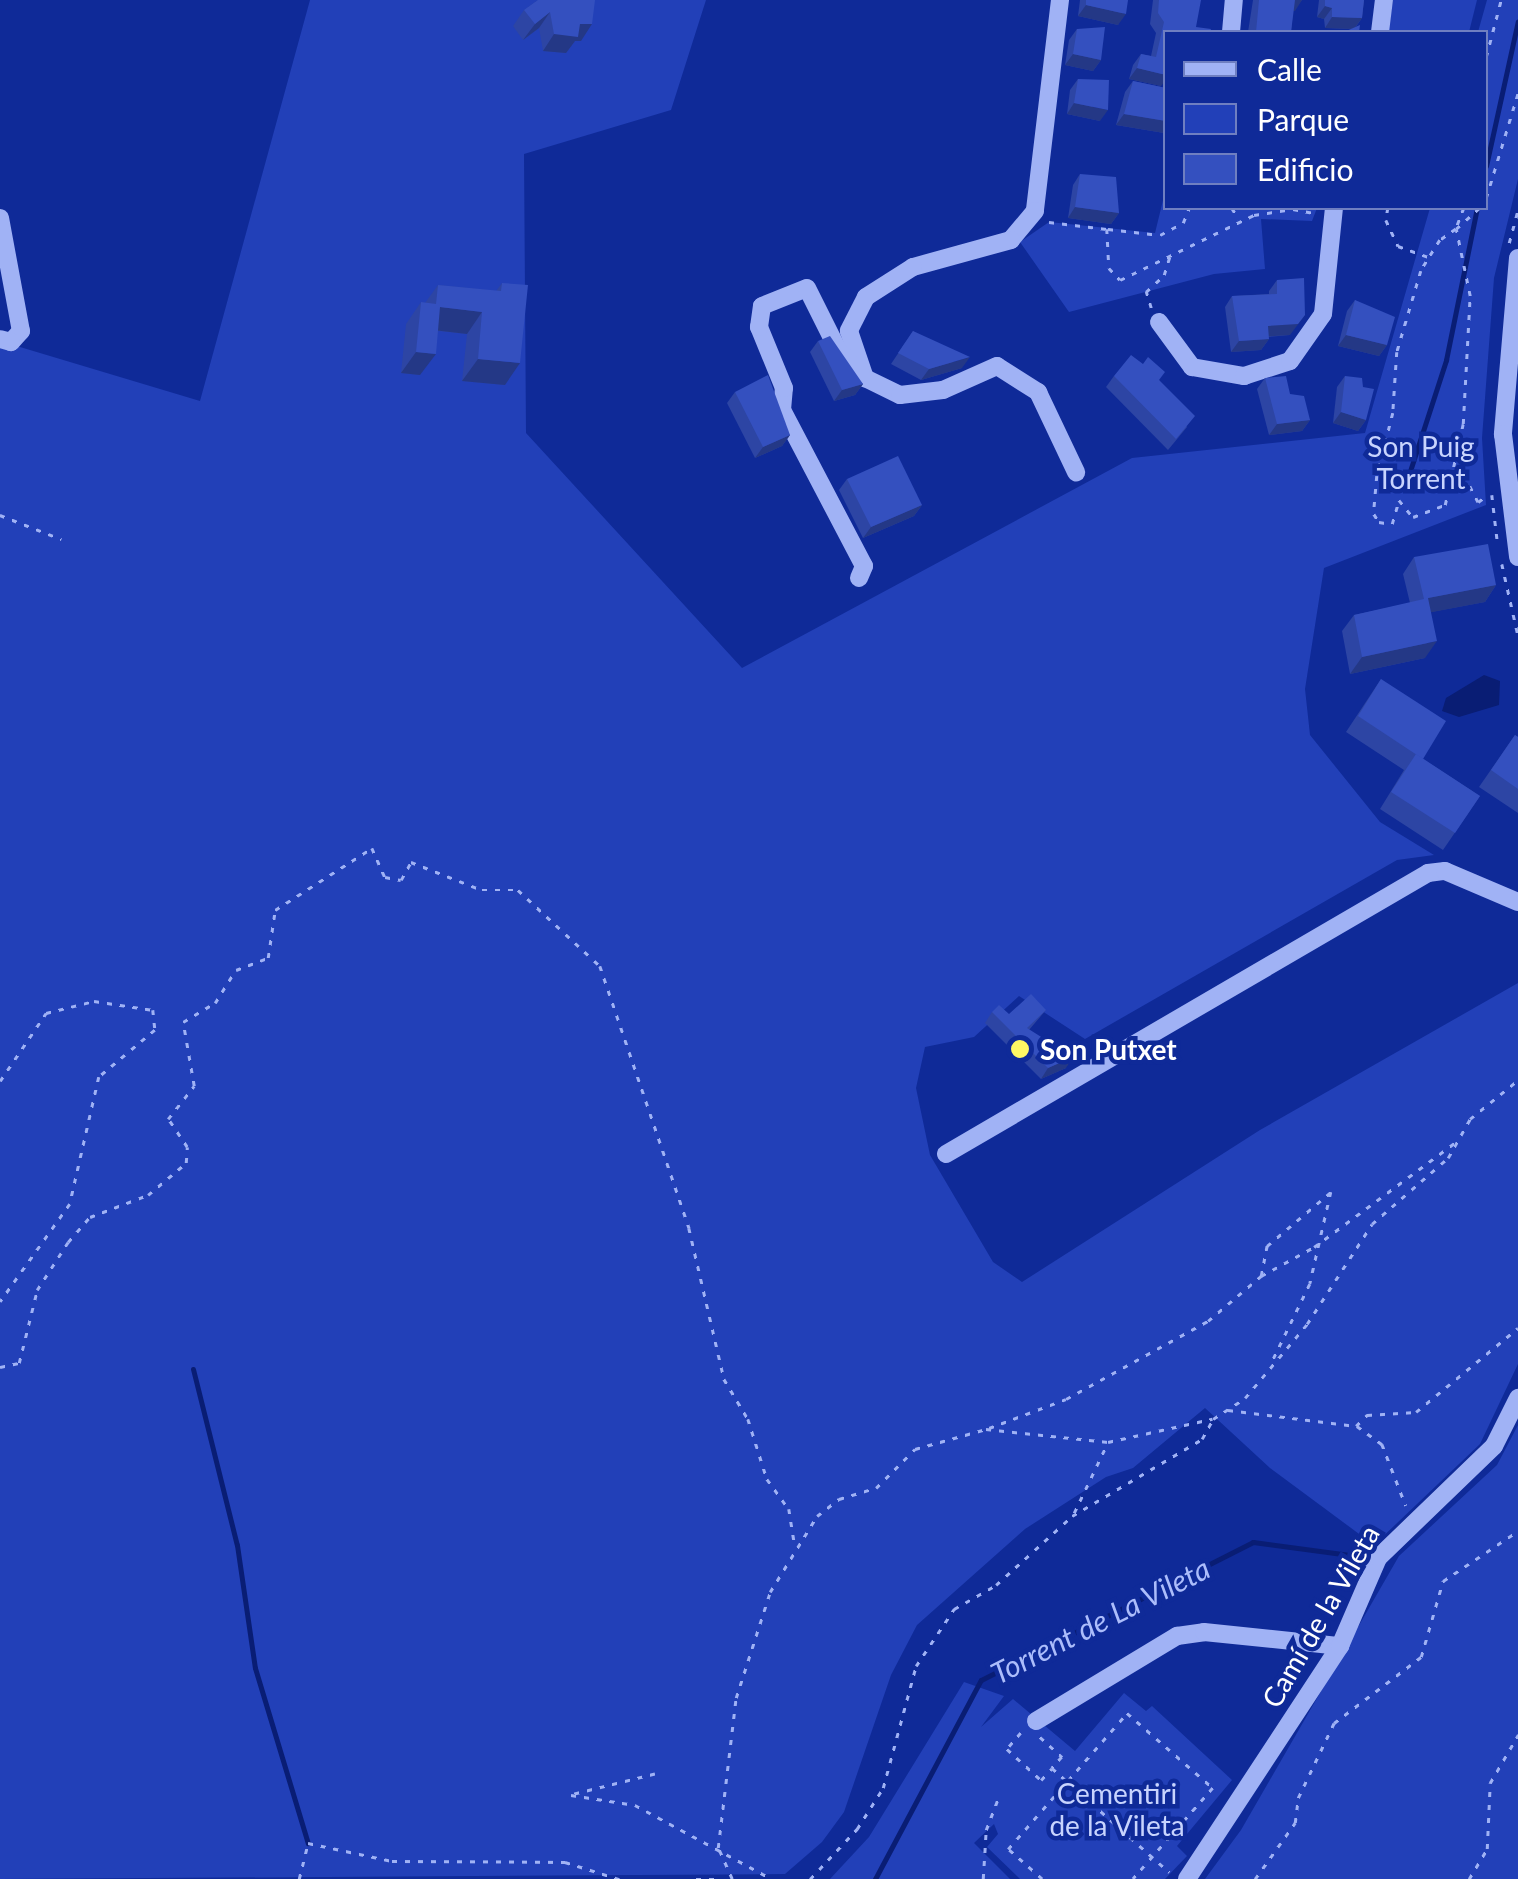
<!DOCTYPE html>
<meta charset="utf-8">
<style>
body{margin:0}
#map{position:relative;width:1518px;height:1879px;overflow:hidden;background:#0f2a98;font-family:Lato,sans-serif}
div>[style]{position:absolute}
.green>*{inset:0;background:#2240b8}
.water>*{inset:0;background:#091d74}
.stream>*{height:5px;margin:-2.5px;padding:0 2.5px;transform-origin:2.5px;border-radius:2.5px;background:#091d74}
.path>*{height:2.5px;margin-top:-1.25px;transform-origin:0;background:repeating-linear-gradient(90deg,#a0b2f5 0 5px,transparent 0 13px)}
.minor>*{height:18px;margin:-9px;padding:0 9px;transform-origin:9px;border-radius:9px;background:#a0b2f5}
.wall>*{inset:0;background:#2d45a4}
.shaded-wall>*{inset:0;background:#243886}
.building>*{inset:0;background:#3450bf}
.dots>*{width:28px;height:28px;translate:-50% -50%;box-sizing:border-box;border:5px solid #0f2a98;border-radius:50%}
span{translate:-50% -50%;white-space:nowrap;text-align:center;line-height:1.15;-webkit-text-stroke:9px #0f2a98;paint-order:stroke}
.park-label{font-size:28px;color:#c8d4fe}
.poi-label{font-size:28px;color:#fff;font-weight:700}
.left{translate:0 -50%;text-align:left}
.street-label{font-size:28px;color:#fff}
.water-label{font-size:30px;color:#acbdfb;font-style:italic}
.legend{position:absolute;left:1163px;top:30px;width:325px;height:180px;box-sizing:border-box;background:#0f2a98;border:2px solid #6f7fc1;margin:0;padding:12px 18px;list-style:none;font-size:30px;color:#fff}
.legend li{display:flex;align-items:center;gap:20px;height:50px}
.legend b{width:50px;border:2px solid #6f7fc1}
</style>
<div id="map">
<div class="green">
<i style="clip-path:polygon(310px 0,706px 0,671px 110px,524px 154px,526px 433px,742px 668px,1132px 458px,1365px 433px,1430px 208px,1486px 208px,1486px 32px,1478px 32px,1487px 0,1518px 0,1518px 179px,1494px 278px,1482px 438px,1486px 505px,1324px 568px,1305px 689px,1310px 735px,1380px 822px,1434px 855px,1397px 860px,1085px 1039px,1019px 996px,974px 1037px,925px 1047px,916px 1088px,930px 1155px,993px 1262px,1022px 1282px,1260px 1130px,1518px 983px,1518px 1364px,1480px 1444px,1374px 1545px,1270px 1468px,1205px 1408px,1133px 1468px,1106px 1477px,1025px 1529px,917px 1625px,891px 1675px,844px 1812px,822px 1842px,785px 1874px,0 1879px,0 341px,200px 401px)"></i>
<i style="clip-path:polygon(1393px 0,1477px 0,1469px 32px,1388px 32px)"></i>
<i style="clip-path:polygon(1165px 192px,1166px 208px,1317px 208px,1312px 221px,1261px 219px,1265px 269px,1214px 274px,1069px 312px,1020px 242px,1049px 222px,1155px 233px)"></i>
<i style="clip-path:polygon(1518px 1425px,1518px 1879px,1205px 1879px,1241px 1830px,1399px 1556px,1497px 1465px)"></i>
<i style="clip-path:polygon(964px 1682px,1004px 1696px,981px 1727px,1013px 1699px,1075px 1751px,1124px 1693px,1146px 1711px,1152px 1706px,1232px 1780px,1177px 1846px,1187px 1856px,1165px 1879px,1020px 1879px,987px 1847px,998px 1834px,994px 1824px,974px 1843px,1010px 1879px,830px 1879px,869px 1837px)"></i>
</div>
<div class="water">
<i style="clip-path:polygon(1484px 675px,1500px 681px,1499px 705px,1459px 717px,1442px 711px,1446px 698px)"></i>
</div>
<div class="stream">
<i style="left:1486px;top:166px;width:148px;rotate:-77.6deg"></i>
<i style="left:1391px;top:489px;width:26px;rotate:-43deg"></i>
<i style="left:1410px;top:471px;width:117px;rotate:-72deg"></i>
<i style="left:1446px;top:360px;width:155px;rotate:-78.5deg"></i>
<i style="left:193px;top:1369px;width:181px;rotate:76deg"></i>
<i style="left:237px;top:1545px;width:124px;rotate:81.7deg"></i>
<i style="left:255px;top:1668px;width:183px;rotate:73.2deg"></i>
<i style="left:875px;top:1879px;width:225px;rotate:-62deg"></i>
<i style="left:981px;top:1680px;width:305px;rotate:-26.9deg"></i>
<i style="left:1253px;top:1542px;width:120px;rotate:7.7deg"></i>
</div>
<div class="path">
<i style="left:1486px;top:57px;width:59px;rotate:-75.3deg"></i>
<i style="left:1486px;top:198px;width:110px;rotate:-73.1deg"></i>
<i style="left:1232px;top:208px;width:13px;rotate:58deg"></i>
<i style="left:1388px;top:208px;width:12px;rotate:99deg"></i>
<i style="left:1386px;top:220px;width:29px;rotate:65deg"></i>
<i style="left:1398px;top:246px;width:32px;rotate:20deg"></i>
<i style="left:1464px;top:208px;width:22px;rotate:111deg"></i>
<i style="left:1456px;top:229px;width:19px;rotate:145deg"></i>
<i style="left:1440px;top:240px;width:36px;rotate:122deg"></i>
<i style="left:1421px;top:271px;width:84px;rotate:106.5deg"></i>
<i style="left:1397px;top:352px;width:61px;rotate:93.8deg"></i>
<i style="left:1393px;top:413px;width:65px;rotate:104.3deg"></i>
<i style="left:1377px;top:476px;width:38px;rotate:95deg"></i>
<i style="left:1374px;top:514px;width:9px;rotate:58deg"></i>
<i style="left:1379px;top:522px;width:13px;rotate:9deg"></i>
<i style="left:1392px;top:524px;width:25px;rotate:-74deg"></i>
<i style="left:1399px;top:500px;width:22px;rotate:51deg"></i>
<i style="left:1413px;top:517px;width:34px;rotate:-21deg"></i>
<i style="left:1445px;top:505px;width:83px;rotate:-77.5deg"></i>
<i style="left:1463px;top:424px;width:128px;rotate:-86.9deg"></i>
<i style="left:1470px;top:296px;width:68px;rotate:-101.8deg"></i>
<i style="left:1456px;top:229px;width:31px;rotate:-42deg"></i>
<i style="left:1049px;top:222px;width:58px;rotate:6.9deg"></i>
<i style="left:1107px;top:229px;width:39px;rotate:87deg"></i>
<i style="left:1109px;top:268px;width:16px;rotate:47deg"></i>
<i style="left:1120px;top:280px;width:149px;rotate:-25.9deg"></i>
<i style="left:1254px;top:215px;width:39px;rotate:-9deg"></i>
<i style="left:1293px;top:209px;width:25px;rotate:11deg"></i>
<i style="left:1108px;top:229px;width:52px;rotate:6.6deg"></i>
<i style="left:1160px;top:235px;width:26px;rotate:-28deg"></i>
<i style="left:1183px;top:223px;width:16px;rotate:-68deg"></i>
<i style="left:1509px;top:243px;width:34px;rotate:-75deg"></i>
<i style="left:1151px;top:308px;width:17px;rotate:-107deg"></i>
<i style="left:1146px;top:292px;width:25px;rotate:-43deg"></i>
<i style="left:1164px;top:275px;width:24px;rotate:-73deg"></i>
<i style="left:1451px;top:480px;width:20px;rotate:18deg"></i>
<i style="left:1470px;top:486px;width:18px;rotate:63deg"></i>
<i style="left:1478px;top:502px;width:10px;rotate:-37deg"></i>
<i style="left:1492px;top:495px;width:51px;rotate:83.3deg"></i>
<i style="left:0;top:515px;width:66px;rotate:21.5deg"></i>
<i style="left:1502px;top:564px;width:73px;rotate:77.3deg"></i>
<i style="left:0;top:1081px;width:82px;rotate:-55.9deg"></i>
<i style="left:46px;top:1013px;width:49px;rotate:-14deg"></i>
<i style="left:94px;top:1001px;width:60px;rotate:8.7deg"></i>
<i style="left:153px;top:1010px;width:20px;rotate:84deg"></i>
<i style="left:155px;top:1030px;width:73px;rotate:140deg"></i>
<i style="left:99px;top:1077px;width:130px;rotate:102.9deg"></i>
<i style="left:70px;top:1204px;width:120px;rotate:125.5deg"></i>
<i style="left:1261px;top:1276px;width:31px;rotate:-79deg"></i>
<i style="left:1267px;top:1246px;width:84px;rotate:-40.2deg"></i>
<i style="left:1331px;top:1192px;width:94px;rotate:102.9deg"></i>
<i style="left:1310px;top:1284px;width:87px;rotate:116deg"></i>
<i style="left:0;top:1367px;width:19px;rotate:-12deg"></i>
<i style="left:19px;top:1363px;width:75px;rotate:-76.1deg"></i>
<i style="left:37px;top:1290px;width:57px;rotate:-57.1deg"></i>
<i style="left:68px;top:1242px;width:33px;rotate:-49deg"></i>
<i style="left:90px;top:1217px;width:62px;rotate:-20.8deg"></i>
<i style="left:148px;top:1195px;width:50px;rotate:-40.1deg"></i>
<i style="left:186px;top:1163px;width:16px;rotate:-86deg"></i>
<i style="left:187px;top:1147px;width:34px;rotate:-124deg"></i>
<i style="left:168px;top:1119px;width:42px;rotate:-51.8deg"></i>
<i style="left:194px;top:1086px;width:65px;rotate:-99.8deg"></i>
<i style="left:183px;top:1022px;width:37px;rotate:-31deg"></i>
<i style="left:215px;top:1003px;width:39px;rotate:-58deg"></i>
<i style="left:236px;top:970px;width:34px;rotate:-21deg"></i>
<i style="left:268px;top:958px;width:49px;rotate:-81.7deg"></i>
<i style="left:275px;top:910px;width:115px;rotate:-32.6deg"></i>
<i style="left:372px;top:848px;width:32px;rotate:66deg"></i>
<i style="left:385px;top:877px;width:16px;rotate:11deg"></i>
<i style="left:401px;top:880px;width:21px;rotate:-61deg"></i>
<i style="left:411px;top:862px;width:76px;rotate:21.5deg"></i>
<i style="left:482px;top:890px;width:36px"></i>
<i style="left:518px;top:890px;width:112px;rotate:42.8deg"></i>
<i style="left:600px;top:966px;width:277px;rotate:71.2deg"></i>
<i style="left:689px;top:1228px;width:155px;rotate:76.9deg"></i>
<i style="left:724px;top:1379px;width:47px;rotate:59deg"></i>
<i style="left:748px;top:1419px;width:63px;rotate:72.4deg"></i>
<i style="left:767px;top:1479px;width:37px;rotate:54deg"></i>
<i style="left:789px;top:1509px;width:37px;rotate:81deg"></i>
<i style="left:1228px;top:1410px;width:129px;rotate:7.1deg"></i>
<i style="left:1356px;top:1426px;width:16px;rotate:-45deg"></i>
<i style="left:1367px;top:1415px;width:49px;rotate:-3.5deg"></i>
<i style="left:1416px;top:1412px;width:132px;rotate:-39.5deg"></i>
<i style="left:1357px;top:1426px;width:31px;rotate:36deg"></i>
<i style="left:1382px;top:1444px;width:66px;rotate:68.8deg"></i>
<i style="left:989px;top:1428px;width:82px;rotate:-20.6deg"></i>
<i style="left:1066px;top:1399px;width:162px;rotate:-28.8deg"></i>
<i style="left:1208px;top:1321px;width:70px;rotate:-40.3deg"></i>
<i style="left:1261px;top:1276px;width:60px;rotate:-28.7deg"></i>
<i style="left:1314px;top:1247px;width:178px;rotate:-36.5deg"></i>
<i style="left:1074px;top:1513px;width:76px;rotate:-64.4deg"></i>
<i style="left:1021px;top:1733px;width:21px;rotate:131deg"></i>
<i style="left:1007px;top:1749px;width:46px;rotate:42.4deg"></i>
<i style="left:1041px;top:1780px;width:16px;rotate:-47deg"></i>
<i style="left:1040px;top:1737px;width:30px;rotate:42deg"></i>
<i style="left:1062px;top:1757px;width:15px;rotate:132deg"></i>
<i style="left:1052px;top:1768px;width:157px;rotate:41.6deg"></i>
<i style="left:655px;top:1774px;width:87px;rotate:166deg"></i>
<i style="left:571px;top:1795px;width:65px;rotate:8.9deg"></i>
<i style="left:635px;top:1805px;width:156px;rotate:28.4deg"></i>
<i style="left:299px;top:1879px;width:37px;rotate:-76deg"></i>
<i style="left:308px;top:1843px;width:86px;rotate:12.1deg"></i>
<i style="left:392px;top:1861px;width:173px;rotate:0.3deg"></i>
<i style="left:565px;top:1862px;width:57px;rotate:17.5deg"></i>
<i style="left:696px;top:1879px;width:19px"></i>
<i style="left:732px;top:1879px;width:34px;rotate:-114deg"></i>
<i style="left:718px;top:1848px;width:151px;rotate:-83.2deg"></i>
<i style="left:736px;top:1698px;width:111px;rotate:-72.2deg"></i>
<i style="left:770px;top:1592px;width:89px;rotate:-58.3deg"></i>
<i style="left:817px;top:1516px;width:28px;rotate:-38deg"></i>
<i style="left:839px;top:1499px;width:39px;rotate:-17deg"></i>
<i style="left:876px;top:1488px;width:55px;rotate:-45deg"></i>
<i style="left:915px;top:1449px;width:74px;rotate:-15.7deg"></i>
<i style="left:986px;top:1429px;width:123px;rotate:6.1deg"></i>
<i style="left:1108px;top:1442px;width:107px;rotate:-12.5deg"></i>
<i style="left:810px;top:1879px;width:69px;rotate:-46.8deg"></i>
<i style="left:857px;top:1829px;width:49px;rotate:-57.6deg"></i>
<i style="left:883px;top:1788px;width:126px;rotate:-74.9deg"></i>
<i style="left:916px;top:1666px;width:69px;rotate:-56.3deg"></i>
<i style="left:954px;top:1609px;width:48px;rotate:-29.7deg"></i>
<i style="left:996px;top:1585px;width:103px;rotate:-42.2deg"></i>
<i style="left:1072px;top:1516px;width:151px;rotate:-30.6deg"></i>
<i style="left:1202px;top:1439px;width:23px;rotate:-61deg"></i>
<i style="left:1213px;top:1419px;width:38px;rotate:-33deg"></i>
<i style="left:1245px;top:1398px;width:97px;rotate:-50deg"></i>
<i style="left:1307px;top:1324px;width:119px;rotate:-57deg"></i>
<i style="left:1372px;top:1224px;width:101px;rotate:-41deg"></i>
<i style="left:1448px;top:1158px;width:45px;rotate:-60.6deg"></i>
<i style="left:1470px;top:1119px;width:62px;rotate:-39.1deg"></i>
<i style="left:983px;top:1879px;width:49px;rotate:-86.5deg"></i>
<i style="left:986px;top:1830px;width:33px;rotate:-69deg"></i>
<i style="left:1042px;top:1879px;width:45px;rotate:-138.6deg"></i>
<i style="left:1008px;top:1849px;width:181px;rotate:-48.8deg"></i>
<i style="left:1127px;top:1713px;width:114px;rotate:41.1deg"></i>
<i style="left:1213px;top:1788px;width:121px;rotate:131.3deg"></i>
<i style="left:1255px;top:1879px;width:69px;rotate:-54.5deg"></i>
<i style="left:1295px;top:1823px;width:25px;rotate:-83deg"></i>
<i style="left:1298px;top:1798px;width:83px;rotate:-64.4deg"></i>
<i style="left:1334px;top:1723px;width:109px;rotate:-37.2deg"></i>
<i style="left:1421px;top:1657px;width:79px;rotate:-73.9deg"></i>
<i style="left:1443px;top:1581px;width:90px;rotate:-33.7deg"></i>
<i style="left:1469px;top:1879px;width:35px;rotate:-59deg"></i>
<i style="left:1487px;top:1849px;width:66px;rotate:-87.4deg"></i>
<i style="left:1490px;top:1783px;width:56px;rotate:-59.7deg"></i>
</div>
<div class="minor">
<i style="left:1060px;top:0;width:212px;rotate:96.8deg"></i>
<i style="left:1035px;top:211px;width:38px;rotate:130deg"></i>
<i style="left:1011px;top:240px;width:102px;rotate:164.6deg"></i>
<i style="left:913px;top:267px;width:56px;rotate:147.4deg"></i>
<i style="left:866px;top:297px;width:38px;rotate:117deg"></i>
<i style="left:849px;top:331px;width:50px;rotate:71.2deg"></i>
<i style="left:865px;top:378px;width:39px;rotate:26deg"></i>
<i style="left:900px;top:395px;width:43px;rotate:-6.6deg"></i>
<i style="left:943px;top:390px;width:59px;rotate:-24deg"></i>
<i style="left:997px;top:366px;width:49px;rotate:32.4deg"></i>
<i style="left:1038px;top:392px;width:89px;rotate:64.6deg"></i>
<i style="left:1231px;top:32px;width:32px;rotate:-85deg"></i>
<i style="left:1380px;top:32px;width:32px;rotate:-83deg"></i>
<i style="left:0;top:218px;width:115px;rotate:79.5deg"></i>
<i style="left:21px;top:331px;width:15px;rotate:132deg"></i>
<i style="left:11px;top:342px;width:11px;rotate:-165deg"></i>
<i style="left:1518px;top:258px;width:177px;rotate:94.9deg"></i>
<i style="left:1503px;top:434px;width:124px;rotate:83deg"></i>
<i style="left:1159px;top:322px;width:56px;rotate:53.7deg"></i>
<i style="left:1192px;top:367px;width:53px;rotate:9.8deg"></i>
<i style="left:1244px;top:376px;width:48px;rotate:-18.1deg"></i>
<i style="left:1290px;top:361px;width:57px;rotate:-54.9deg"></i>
<i style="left:1323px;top:314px;width:107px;rotate:-84.1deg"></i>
<i style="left:859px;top:578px;width:13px;rotate:-67deg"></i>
<i style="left:864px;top:566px;width:176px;rotate:-117.7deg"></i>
<i style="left:782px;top:410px;width:22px;rotate:-85deg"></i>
<i style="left:784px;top:388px;width:66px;rotate:-112.3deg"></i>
<i style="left:759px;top:327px;width:21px;rotate:-82deg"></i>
<i style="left:762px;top:306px;width:48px;rotate:-21.8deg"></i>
<i style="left:807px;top:288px;width:69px;rotate:63.4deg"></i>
<i style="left:838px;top:350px;width:33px;rotate:46deg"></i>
<i style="left:946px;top:1154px;width:558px;rotate:-30.24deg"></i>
<i style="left:1428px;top:873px;width:17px;rotate:-7deg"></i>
<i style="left:1445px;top:871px;width:79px;rotate:23deg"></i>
<i style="left:1036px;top:1721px;width:165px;rotate:-31.1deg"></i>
<i style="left:1177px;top:1636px;width:27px;rotate:-8deg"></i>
<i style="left:1204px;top:1632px;width:137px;rotate:5.9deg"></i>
<i style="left:1187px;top:1879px;width:279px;rotate:-56.7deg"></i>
<i style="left:1340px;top:1646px;width:96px;rotate:-66.6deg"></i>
<i style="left:1378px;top:1558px;width:161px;rotate:-44deg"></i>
<i style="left:1494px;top:1446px;width:54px;rotate:-63.4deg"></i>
</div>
<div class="wall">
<i style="clip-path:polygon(538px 0,581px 41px,575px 41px,566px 53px,543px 51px,539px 28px,523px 40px,513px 26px,524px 10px)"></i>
<i style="clip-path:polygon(1080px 0,1128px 0,1118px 25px,1078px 16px)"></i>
<i style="clip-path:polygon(1153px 0,1201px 0,1166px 32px,1161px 86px,1129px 79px,1133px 65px,1141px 54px,1151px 56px,1156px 33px,1150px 24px)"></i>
<i style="clip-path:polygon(1253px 0,1302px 0,1293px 11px,1291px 32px,1248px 32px)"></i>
<i style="clip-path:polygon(1319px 0,1364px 0,1362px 18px,1355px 28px,1352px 29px,1325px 28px,1324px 19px,1317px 17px)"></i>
<i style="clip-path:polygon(1077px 29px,1101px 60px,1093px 71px,1065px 65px,1069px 40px)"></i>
<i style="clip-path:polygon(1078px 79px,1100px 121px,1067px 114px,1070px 90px)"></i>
<i style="clip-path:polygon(1133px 81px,1166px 88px,1166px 131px,1164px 133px,1116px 125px,1125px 92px)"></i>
<i style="clip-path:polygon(1080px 174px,1119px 213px,1111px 224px,1068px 218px,1073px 185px)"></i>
<i style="clip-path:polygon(1277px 280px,1290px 335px,1268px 337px,1269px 339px,1261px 350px,1231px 352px,1225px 307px,1232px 296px,1269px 294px,1269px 291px)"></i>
<i style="clip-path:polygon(502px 283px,505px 385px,462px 381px,467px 334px,438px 331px,420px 375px,401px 373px,406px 324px,421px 302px,425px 303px,438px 285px,496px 291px)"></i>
<i style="clip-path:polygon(1355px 300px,1387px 345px,1379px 356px,1338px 346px,1347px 311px)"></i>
<i style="clip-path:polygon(913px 331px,962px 368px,921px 380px,891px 364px)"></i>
<i style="clip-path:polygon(818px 341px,863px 384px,855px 395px,834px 401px,810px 352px)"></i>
<i style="clip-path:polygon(1114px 376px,1159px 380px,1187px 427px,1168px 450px,1106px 387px)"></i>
<i style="clip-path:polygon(1345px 376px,1366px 420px,1358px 431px,1333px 423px,1337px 387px)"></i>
<i style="clip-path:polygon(1265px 378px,1290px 394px,1310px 420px,1302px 431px,1269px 435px,1257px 389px)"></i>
<i style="clip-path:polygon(735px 392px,790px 435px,782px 446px,755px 458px,727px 403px)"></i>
<i style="clip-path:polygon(847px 479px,922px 505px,914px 516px,863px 538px,839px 490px)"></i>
<i style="clip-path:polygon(1414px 557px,1496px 585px,1485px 602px,1431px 612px,1425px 658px,1350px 674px,1342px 631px,1354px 615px,1410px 603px,1403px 574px)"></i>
<i style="clip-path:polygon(1381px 679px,1423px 759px,1480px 796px,1443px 850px,1380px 809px,1404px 770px,1346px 732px)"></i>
<i style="clip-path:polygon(1515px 735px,1518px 737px,1518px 813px,1479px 787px)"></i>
<i style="clip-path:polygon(1046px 1010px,1029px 1030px,1066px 1068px,1041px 1079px,985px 1023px,992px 1012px,1009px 1014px)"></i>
</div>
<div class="shaded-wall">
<i style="clip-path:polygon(1294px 0,1302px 0,1295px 11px,1287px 10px)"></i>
<i style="clip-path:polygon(1086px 5px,1126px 14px,1118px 25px,1078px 16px)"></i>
<i style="clip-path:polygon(1325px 6px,1332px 8px,1324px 19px,1317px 17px)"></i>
<i style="clip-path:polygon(550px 12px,539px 28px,523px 40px,535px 24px)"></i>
<i style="clip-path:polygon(1332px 17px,1362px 18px,1354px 29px,1325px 28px)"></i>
<i style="clip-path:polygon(580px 24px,592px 24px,581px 41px,575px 41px,566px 53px,543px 51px,554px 34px)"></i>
<i style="clip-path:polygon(1073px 54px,1101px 60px,1093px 71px,1065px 65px)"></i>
<i style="clip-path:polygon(1137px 68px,1166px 75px,1166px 80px,1161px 86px,1129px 79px)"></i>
<i style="clip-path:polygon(1074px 103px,1108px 110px,1100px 121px,1067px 114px)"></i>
<i style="clip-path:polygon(1124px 114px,1166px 121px,1166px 131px,1164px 133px,1116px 125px)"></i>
<i style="clip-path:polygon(1075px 207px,1119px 213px,1111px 224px,1068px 218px)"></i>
<i style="clip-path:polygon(440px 307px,482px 312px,467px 334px,425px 329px)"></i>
<i style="clip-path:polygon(1305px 315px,1290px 335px,1260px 337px,1268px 326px)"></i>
<i style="clip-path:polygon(1346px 335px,1387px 345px,1379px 356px,1338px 346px)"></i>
<i style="clip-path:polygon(1269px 339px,1261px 350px,1231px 352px,1239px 341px)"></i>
<i style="clip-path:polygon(416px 352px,436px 354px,420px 375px,401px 373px)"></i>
<i style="clip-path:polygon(970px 357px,962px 368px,921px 380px,929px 369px)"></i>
<i style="clip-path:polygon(478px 359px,520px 363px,505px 385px,462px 381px)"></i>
<i style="clip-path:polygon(863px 384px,855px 395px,834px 401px,842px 390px)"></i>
<i style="clip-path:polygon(1341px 412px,1366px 420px,1358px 431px,1333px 423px)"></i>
<i style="clip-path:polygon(1310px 420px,1302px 431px,1269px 435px,1277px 424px)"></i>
<i style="clip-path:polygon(790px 435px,782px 446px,755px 458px,763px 447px)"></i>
<i style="clip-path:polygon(922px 505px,914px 516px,863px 538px,871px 527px)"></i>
<i style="clip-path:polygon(1496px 585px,1485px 602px,1417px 615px,1428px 598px)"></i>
<i style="clip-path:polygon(1437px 641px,1425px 658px,1350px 674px,1362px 657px)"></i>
<i style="clip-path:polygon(1073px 1057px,1066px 1068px,1041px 1079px,1048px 1068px)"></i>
</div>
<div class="building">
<i style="clip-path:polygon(538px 0,595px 0,592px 24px,580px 24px,578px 37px,554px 34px,550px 12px,535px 24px,524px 10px)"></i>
<i style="clip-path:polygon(1086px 0,1128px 0,1126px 14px,1086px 5px)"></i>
<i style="clip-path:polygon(1159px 0,1201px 0,1196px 27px,1211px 29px,1210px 32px,1166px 32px,1166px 75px,1137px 68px,1141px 54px,1156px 57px,1164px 22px,1158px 13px)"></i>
<i style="clip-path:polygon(1259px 0,1295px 0,1291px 32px,1256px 32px)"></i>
<i style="clip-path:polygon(1325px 0,1364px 0,1362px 18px,1332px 17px,1332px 8px,1325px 6px)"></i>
<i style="clip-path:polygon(1360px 25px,1359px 32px,1344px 32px)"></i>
<i style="clip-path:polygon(1105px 27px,1101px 60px,1073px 54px,1077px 29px)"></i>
<i style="clip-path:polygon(1078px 79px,1109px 80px,1108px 110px,1074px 103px)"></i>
<i style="clip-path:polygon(1133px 81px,1166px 88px,1166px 121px,1124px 114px)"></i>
<i style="clip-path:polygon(1080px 174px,1116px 177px,1119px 213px,1075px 207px)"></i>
<i style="clip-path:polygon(1304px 278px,1305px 315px,1298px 324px,1268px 326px,1269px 339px,1239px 341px,1232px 296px,1277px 294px,1277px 280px)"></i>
<i style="clip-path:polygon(502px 283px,528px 285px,520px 363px,478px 359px,482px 312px,440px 307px,436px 354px,416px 352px,421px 302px,436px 304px,438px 285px,501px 291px)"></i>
<i style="clip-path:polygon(1355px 300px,1395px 317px,1387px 345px,1346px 335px)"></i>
<i style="clip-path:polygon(913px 331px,970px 357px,929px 369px,898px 353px)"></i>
<i style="clip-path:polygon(830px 336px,863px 384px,842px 390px,818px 341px)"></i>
<i style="clip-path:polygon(1131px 355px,1143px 364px,1148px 357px,1165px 372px,1159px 380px,1195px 416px,1176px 439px,1114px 376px)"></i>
<i style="clip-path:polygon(768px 375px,790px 435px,763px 447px,735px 392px)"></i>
<i style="clip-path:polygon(1286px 376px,1290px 394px,1304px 396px,1310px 420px,1277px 424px,1265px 378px)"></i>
<i style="clip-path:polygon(1345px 376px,1362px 378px,1363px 387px,1374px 389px,1366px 420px,1341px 412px)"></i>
<i style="clip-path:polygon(898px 456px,922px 505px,871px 527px,847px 479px)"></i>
<i style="clip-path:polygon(1488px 544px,1496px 585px,1428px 598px,1437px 641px,1362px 657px,1354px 615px,1424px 599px,1414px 557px)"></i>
<i style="clip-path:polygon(1381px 679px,1446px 721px,1423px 759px,1358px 716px)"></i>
<i style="clip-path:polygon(1515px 735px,1518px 737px,1518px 789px,1491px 770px)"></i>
<i style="clip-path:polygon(1416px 754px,1480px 796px,1455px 833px,1391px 792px)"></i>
<i style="clip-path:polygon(1031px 994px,1046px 1010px,1027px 1028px,1073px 1057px,1048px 1068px,992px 1012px,999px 1005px,1009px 1014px)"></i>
</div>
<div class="dots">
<i style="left:1020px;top:1049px;background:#fff864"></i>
</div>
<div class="park-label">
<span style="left:1421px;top:462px">Son Puig<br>Torrent</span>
<span style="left:1117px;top:1809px">Cementiri<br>de la Vileta</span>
</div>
<div class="poi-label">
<span class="left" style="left:1040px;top:1049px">Son Putxet</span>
</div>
<div class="street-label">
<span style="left:1320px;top:1616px;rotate:-60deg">Camí de la Vileta</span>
</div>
<div class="water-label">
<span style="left:1100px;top:1620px;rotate:-27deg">Torrent de La Vileta</span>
</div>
<ul class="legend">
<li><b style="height:12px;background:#a0b2f5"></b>Calle</li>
<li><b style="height:28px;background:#2240b8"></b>Parque</li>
<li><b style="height:28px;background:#3450bf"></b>Edificio</li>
</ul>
</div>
